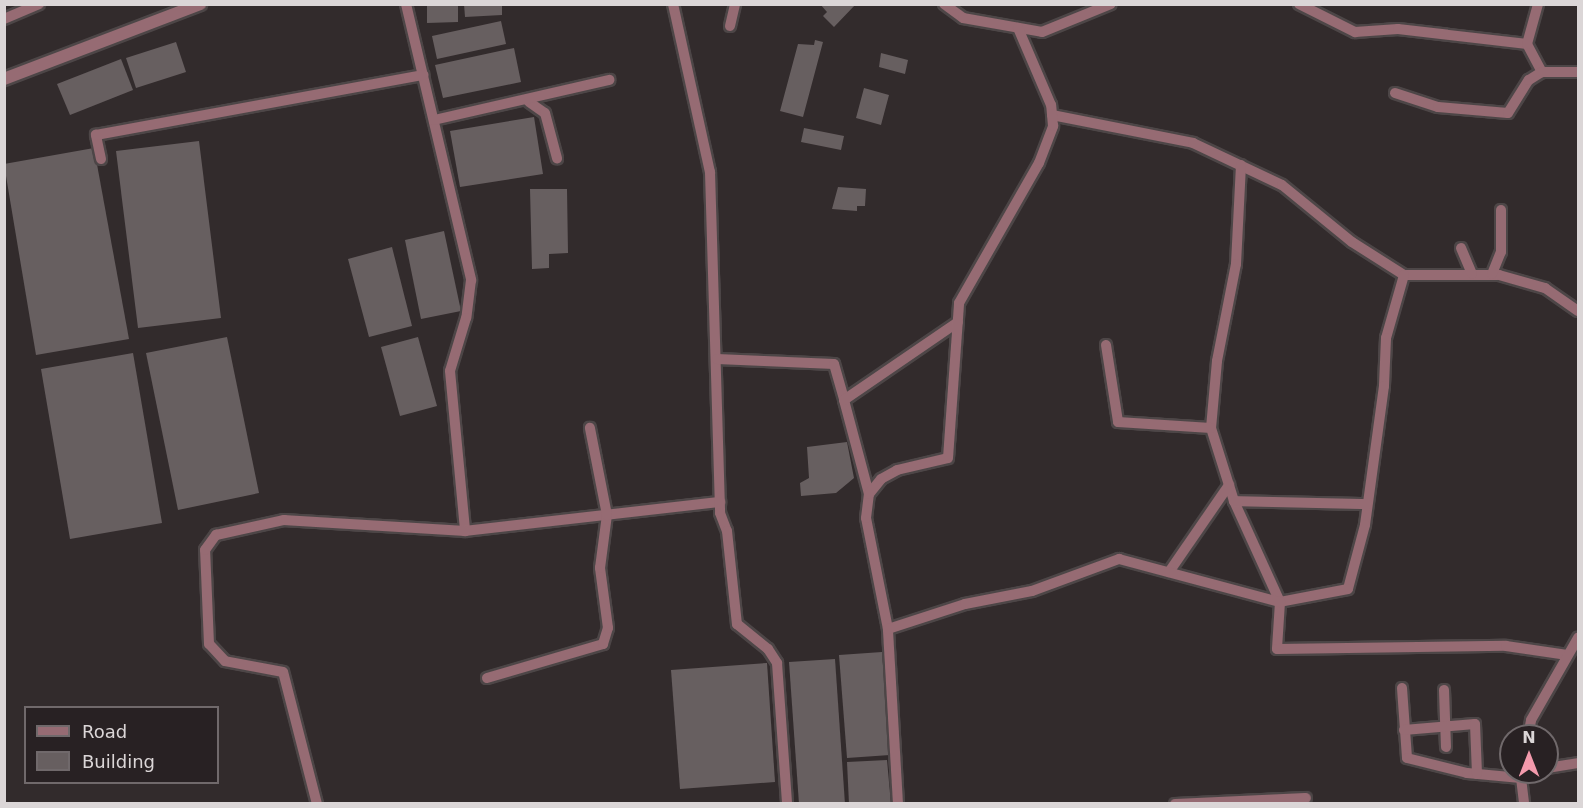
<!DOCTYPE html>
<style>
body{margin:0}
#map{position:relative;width:1583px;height:808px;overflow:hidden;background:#322b2c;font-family:"DejaVu Sans",sans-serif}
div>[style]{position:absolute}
.building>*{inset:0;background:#675f60}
.roads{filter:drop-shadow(2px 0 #4d4647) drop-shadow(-2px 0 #4d4647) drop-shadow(0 2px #4d4647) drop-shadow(0 -2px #4d4647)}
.minor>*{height:10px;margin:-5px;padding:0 5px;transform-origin:5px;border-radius:5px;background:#966b73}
.tertiary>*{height:12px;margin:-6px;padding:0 6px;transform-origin:6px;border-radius:6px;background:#966b73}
span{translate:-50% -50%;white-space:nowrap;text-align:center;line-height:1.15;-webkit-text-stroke:6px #282123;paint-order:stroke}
.frame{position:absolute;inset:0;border:6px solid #dbd6d7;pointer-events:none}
.legend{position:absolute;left:24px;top:706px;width:195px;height:78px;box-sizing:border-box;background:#282123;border:2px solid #70696b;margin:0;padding:8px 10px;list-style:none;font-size:18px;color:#dbd6d7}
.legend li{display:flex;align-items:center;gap:12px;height:30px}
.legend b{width:30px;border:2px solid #70696b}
.north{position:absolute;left:1499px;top:724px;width:60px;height:60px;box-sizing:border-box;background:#282123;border:2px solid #70696b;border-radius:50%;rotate:0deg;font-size:16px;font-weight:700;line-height:24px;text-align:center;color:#dbd6d7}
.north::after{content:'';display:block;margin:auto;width:21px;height:27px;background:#f39aac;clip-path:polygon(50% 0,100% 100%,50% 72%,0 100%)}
</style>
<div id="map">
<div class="building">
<i style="clip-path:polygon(427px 4px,458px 4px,458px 22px,427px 23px)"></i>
<i style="clip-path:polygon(464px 4px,502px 4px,502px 15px,465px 17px)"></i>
<i style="clip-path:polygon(820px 4px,856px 4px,834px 27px,823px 16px,827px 12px)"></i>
<i style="clip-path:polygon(501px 21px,506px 44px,437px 59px,432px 36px)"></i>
<i style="clip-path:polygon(815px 40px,823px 42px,803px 117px,780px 111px,798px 44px,814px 45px)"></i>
<i style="clip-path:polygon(176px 42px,186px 72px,136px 88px,126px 58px)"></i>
<i style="clip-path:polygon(514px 48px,521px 82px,443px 98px,435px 65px)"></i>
<i style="clip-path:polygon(881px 53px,908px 60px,905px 74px,879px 67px)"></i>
<i style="clip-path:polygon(121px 59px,133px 90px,70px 115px,57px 84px)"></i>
<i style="clip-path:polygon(864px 88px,889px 95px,881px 125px,856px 118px)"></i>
<i style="clip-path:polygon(534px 117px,543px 174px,460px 187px,450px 131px)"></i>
<i style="clip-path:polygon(804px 128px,844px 136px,841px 150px,801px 142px)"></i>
<i style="clip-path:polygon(199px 141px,221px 318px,138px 328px,116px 151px)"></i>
<i style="clip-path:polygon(94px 148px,129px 339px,36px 355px,4px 164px)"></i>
<i style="clip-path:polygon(838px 187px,866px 189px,865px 206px,857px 206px,857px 211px,832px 209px)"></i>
<i style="clip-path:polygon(530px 189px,567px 189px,568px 253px,549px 254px,549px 268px,532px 269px)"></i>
<i style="clip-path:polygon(444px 231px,461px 311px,421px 319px,405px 240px)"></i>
<i style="clip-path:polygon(392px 247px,412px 326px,369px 337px,348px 259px)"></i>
<i style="clip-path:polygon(227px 337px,259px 493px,178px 510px,146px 353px)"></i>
<i style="clip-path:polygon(418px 337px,437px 406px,400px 416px,381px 347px)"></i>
<i style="clip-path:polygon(133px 353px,162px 523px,70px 539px,41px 369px)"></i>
<i style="clip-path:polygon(847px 442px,854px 478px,836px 493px,801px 496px,800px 483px,809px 478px,807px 447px)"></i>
<i style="clip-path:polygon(882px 652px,890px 755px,847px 758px,839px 655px)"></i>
<i style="clip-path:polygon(835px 659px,845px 804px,799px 804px,789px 662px)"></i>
<i style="clip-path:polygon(767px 663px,775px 782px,680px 789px,671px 670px)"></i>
<i style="clip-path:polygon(887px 760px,891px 804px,849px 804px,847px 762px)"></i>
</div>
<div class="roads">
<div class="minor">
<i style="left:406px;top:4px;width:284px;rotate:76.7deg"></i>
<i style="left:471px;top:280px;width:38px;rotate:97deg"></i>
<i style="left:466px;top:318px;width:55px;rotate:106.8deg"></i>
<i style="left:450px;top:371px;width:161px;rotate:84.6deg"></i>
<i style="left:465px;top:531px;width:257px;rotate:-6.5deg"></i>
<i style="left:673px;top:4px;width:172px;rotate:77.6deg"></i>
<i style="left:710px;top:172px;width:341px;rotate:88.3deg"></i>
<i style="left:720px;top:513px;width:19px;rotate:69deg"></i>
<i style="left:727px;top:531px;width:94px;rotate:83.9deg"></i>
<i style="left:737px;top:624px;width:40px;rotate:39deg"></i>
<i style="left:768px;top:649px;width:17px;rotate:57deg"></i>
<i style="left:777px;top:663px;width:141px;rotate:85.9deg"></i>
<i style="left:944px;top:4px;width:24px;rotate:36deg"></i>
<i style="left:963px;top:18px;width:80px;rotate:10deg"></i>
<i style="left:1042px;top:32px;width:74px;rotate:-22.1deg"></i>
<i style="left:1299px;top:4px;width:63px;rotate:26.6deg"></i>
<i style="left:1355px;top:32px;width:43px;rotate:-4deg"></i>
<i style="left:1398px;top:29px;width:130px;rotate:6.6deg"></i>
<i style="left:1527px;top:44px;width:32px;rotate:62deg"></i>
<i style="left:4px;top:19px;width:38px;rotate:-23deg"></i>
<i style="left:730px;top:26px;width:23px;rotate:-77deg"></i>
<i style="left:1527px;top:44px;width:41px;rotate:-74.6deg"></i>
<i style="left:1395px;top:93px;width:45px;rotate:18deg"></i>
<i style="left:1438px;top:107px;width:70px;rotate:4.9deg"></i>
<i style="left:1508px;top:113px;width:39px;rotate:-58deg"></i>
<i style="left:1529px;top:80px;width:15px;rotate:-32deg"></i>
<i style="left:1542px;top:72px;width:36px"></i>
<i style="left:529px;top:102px;width:19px;rotate:35deg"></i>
<i style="left:545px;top:113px;width:47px;rotate:75.1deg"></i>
<i style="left:1052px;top:115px;width:144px;rotate:11.2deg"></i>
<i style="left:1193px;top:143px;width:98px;rotate:25.3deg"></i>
<i style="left:1282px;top:185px;width:90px;rotate:39.2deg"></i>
<i style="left:1352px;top:242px;width:62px;rotate:32.4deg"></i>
<i style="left:1404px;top:275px;width:95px"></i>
<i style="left:1499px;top:275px;width:48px;rotate:15.8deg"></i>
<i style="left:1545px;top:288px;width:40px;rotate:34.9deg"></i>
<i style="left:434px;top:120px;width:180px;rotate:-12.9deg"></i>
<i style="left:101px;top:159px;width:25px;rotate:-102deg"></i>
<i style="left:96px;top:135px;width:333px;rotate:-10.4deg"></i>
<i style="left:1241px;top:165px;width:99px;rotate:92.9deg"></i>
<i style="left:1236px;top:264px;width:99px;rotate:101.1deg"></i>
<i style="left:1217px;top:361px;width:67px;rotate:95.1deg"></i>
<i style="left:1211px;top:428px;width:77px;rotate:72.5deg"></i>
<i style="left:1234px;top:501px;width:111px;rotate:65.5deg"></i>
<i style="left:1461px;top:248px;width:28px;rotate:67deg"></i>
<i style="left:1492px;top:274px;width:24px;rotate:-68deg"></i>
<i style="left:1501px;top:252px;width:42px;rotate:-90deg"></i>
<i style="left:1404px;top:275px;width:66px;rotate:105.9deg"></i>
<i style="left:1386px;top:338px;width:48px;rotate:92.4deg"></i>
<i style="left:1384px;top:386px;width:140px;rotate:97.8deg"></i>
<i style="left:1365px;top:525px;width:66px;rotate:104.9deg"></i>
<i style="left:1348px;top:589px;width:69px;rotate:169.2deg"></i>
<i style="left:1280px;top:602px;width:47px;rotate:93.7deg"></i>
<i style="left:1277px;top:649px;width:229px;rotate:-0.8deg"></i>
<i style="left:1506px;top:646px;width:62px;rotate:8.4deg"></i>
<i style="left:1106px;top:345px;width:78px;rotate:81.1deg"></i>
<i style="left:1118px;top:422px;width:93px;rotate:3.7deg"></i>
<i style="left:717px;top:359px;width:117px;rotate:2.4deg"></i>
<i style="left:834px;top:364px;width:37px;rotate:74deg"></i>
<i style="left:869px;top:494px;width:97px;rotate:-104.9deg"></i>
<i style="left:844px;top:400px;width:138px;rotate:-34.4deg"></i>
<i style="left:1234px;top:501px;width:133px;rotate:1.3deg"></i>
<i style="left:1169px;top:572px;width:106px;rotate:-55.4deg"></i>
<i style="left:888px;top:629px;width:113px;rotate:-101.2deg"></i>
<i style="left:866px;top:518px;width:24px;rotate:-83deg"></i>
<i style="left:869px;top:494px;width:19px;rotate:-51deg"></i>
<i style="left:881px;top:479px;width:18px;rotate:-29deg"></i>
<i style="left:897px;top:470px;width:52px;rotate:-13.2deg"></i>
<i style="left:948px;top:458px;width:155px;rotate:-85.9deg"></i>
<i style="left:959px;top:303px;width:161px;rotate:-60.3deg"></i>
<i style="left:1039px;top:163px;width:40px;rotate:-69deg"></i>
<i style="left:1053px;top:126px;width:21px;rotate:-95deg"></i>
<i style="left:1051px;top:105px;width:84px;rotate:-113.2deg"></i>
<i style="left:487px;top:678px;width:121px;rotate:-16.3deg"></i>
<i style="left:603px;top:644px;width:17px;rotate:-73deg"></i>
<i style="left:608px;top:628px;width:61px;rotate:-97.6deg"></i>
<i style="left:600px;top:568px;width:53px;rotate:-82.5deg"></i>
<i style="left:607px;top:515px;width:89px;rotate:-101.1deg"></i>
<i style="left:1402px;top:688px;width:70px;rotate:85.9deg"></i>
<i style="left:1407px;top:758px;width:62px;rotate:14deg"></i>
<i style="left:1467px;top:773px;width:54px;rotate:5.3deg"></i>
<i style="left:1521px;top:778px;width:26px;rotate:83deg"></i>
<i style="left:1444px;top:690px;width:57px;rotate:88deg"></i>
<i style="left:1404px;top:730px;width:71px;rotate:-4.8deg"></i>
<i style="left:1475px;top:724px;width:50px;rotate:87.7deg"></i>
<i style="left:1528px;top:736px;width:16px;rotate:-79deg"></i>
<i style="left:1531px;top:720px;width:95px;rotate:-60.2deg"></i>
<i style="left:1547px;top:768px;width:31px;rotate:-9deg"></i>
<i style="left:317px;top:804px;width:136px;rotate:-104.4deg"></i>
<i style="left:283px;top:672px;width:59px;rotate:-169.3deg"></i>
<i style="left:225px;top:661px;width:23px;rotate:-133deg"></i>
<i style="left:209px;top:644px;width:94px;rotate:-92.4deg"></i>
<i style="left:205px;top:550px;width:19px;rotate:-54deg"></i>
<i style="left:216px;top:535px;width:70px;rotate:-12.4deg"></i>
<i style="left:284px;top:520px;width:181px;rotate:3.5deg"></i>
<i style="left:898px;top:804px;width:175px;rotate:-93.3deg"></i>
<i style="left:888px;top:629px;width:81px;rotate:-18deg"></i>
<i style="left:965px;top:604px;width:68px;rotate:-11deg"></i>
<i style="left:1032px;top:591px;width:93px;rotate:-20.2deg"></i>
<i style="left:1119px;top:559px;width:167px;rotate:15deg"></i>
<i style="left:1175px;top:804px;width:131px;rotate:-2.6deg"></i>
</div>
<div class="tertiary">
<i style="left:4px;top:79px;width:210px;rotate:-20.9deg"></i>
</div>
</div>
<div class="frame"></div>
<ul class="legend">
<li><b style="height:8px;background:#966b73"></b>Road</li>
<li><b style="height:16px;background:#675f60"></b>Building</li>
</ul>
<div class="north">N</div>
</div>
